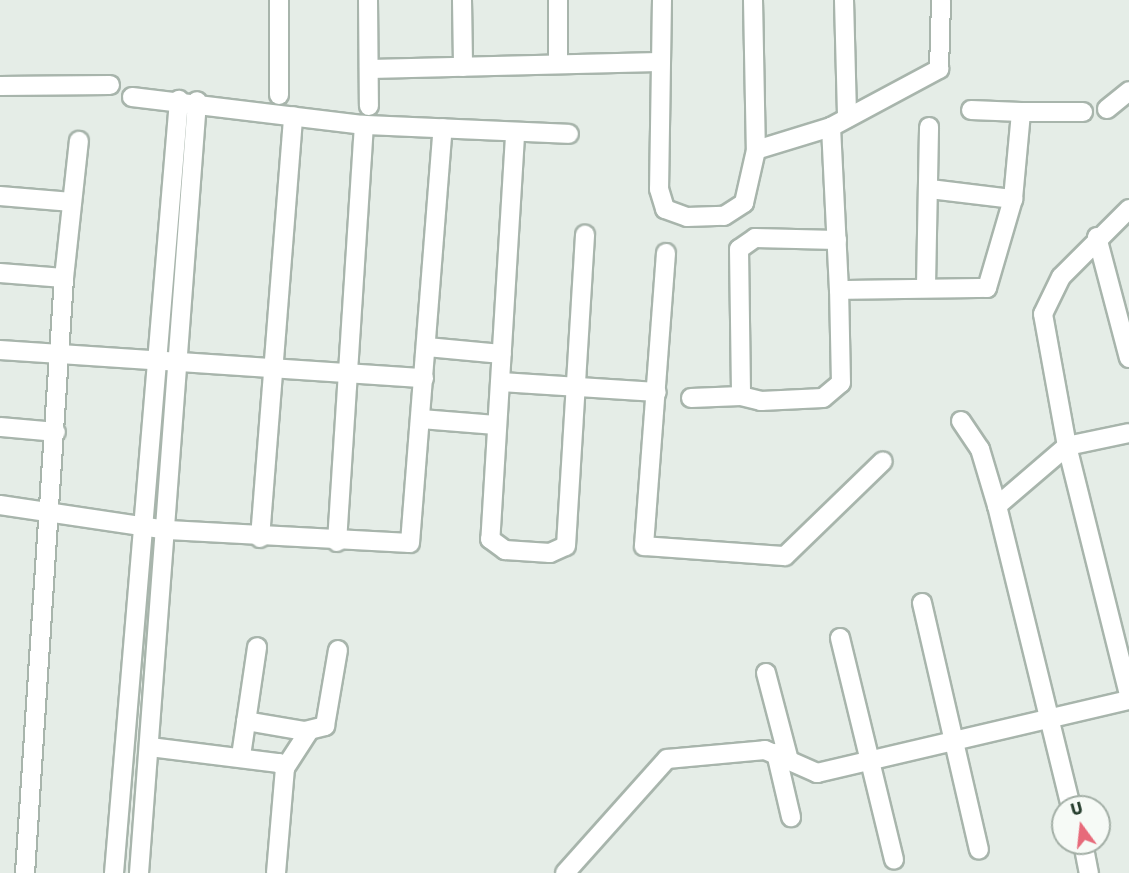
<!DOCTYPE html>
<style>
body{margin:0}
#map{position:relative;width:1129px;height:873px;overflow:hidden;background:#e5ede7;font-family:Rubik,sans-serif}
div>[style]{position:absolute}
.roads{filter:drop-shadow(2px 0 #a8b5ac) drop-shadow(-2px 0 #a8b5ac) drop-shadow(0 2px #a8b5ac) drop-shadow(0 -2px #a8b5ac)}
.street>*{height:18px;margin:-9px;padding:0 9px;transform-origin:9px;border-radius:9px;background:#fff}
span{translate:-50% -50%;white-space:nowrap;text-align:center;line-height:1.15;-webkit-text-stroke:5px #f6faf6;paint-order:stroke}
.north{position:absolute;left:1051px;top:795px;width:60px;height:60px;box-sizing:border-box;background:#f6faf6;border:2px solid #a3afa6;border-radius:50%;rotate:345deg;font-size:16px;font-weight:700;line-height:24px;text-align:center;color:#263e2e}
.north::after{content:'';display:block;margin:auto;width:21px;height:27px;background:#e76a7a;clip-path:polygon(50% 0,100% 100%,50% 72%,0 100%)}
</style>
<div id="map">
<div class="roads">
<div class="street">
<i style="left:279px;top:0;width:95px;rotate:90deg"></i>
<i style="left:368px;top:0;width:106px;rotate:89.5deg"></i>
<i style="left:462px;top:0;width:67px;rotate:89.1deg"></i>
<i style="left:662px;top:0;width:189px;rotate:90.9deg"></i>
<i style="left:659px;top:189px;width:21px;rotate:73deg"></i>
<i style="left:665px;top:209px;width:23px;rotate:20deg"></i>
<i style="left:687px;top:217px;width:37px;rotate:-2deg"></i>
<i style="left:724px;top:216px;width:24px;rotate:-33deg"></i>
<i style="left:744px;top:203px;width:54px;rotate:-77.2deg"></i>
<i style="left:753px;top:0;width:150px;rotate:88.9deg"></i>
<i style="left:756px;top:150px;width:78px;rotate:-17deg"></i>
<i style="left:831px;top:127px;width:123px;rotate:-28.2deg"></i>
<i style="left:939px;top:69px;width:69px;rotate:-88.3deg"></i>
<i style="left:844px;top:0;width:118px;rotate:88.5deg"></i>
<i style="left:558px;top:64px;width:64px;rotate:-90deg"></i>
<i style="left:369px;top:69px;width:291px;rotate:-1.4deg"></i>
<i style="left:0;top:86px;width:110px;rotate:-0.5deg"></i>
<i style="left:132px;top:97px;width:234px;rotate:6.9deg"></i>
<i style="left:364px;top:125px;width:205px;rotate:2.5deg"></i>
<i style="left:1107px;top:109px;width:28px;rotate:-39deg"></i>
<i style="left:1021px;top:112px;width:62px"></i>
<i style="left:831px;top:127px;width:163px;rotate:87.2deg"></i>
<i style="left:839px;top:290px;width:148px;rotate:-0.8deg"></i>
<i style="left:987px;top:288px;width:93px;rotate:-73.7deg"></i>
<i style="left:1013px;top:199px;width:87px;rotate:-84.7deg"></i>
<i style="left:1021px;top:112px;width:50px;rotate:-177.7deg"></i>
<i style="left:515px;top:136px;width:404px;rotate:93.5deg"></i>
<i style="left:490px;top:539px;width:19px;rotate:36deg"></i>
<i style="left:505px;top:550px;width:45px;rotate:3.8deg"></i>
<i style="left:550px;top:553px;width:17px;rotate:-24deg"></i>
<i style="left:566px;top:546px;width:312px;rotate:-86.5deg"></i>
<i style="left:930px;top:189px;width:84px;rotate:6.9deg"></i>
<i style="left:0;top:196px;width:72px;rotate:4.8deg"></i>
<i style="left:1129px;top:209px;width:96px;rotate:135deg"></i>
<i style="left:1061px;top:277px;width:41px;rotate:115.9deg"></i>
<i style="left:1043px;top:314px;width:134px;rotate:79.7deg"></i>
<i style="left:1067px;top:446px;width:257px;rotate:76deg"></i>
<i style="left:1097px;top:237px;width:125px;rotate:75.2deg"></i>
<i style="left:837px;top:240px;width:82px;rotate:-178.6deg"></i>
<i style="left:755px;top:238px;width:19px;rotate:145deg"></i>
<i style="left:739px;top:249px;width:147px;rotate:89.2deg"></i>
<i style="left:741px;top:396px;width:21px;rotate:14deg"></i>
<i style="left:761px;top:401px;width:62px;rotate:-2.8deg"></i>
<i style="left:823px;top:398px;width:23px;rotate:-40deg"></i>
<i style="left:841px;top:383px;width:93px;rotate:-91.2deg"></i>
<i style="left:666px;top:253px;width:294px;rotate:94.3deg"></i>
<i style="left:644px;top:546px;width:141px;rotate:4.1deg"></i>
<i style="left:785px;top:556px;width:136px;rotate:-44.1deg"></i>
<i style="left:0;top:273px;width:64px;rotate:4.5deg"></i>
<i style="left:926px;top:286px;width:159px;rotate:-88.9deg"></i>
<i style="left:427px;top:347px;width:75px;rotate:5.3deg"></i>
<i style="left:0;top:350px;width:425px;rotate:3.8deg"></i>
<i style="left:501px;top:382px;width:156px;rotate:3.7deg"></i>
<i style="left:691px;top:398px;width:50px;rotate:-2.3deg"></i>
<i style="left:421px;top:419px;width:75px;rotate:4.6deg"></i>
<i style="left:961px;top:421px;width:34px;rotate:56deg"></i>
<i style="left:980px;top:449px;width:59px;rotate:73.4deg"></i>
<i style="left:0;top:427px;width:56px;rotate:5.1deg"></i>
<i style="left:0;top:505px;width:170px;rotate:8.5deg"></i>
<i style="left:168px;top:530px;width:242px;rotate:3.1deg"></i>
<i style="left:410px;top:543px;width:416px;rotate:-85.5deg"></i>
<i style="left:260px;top:538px;width:423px;rotate:-85.5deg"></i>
<i style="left:337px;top:542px;width:418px;rotate:-86.3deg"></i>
<i style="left:922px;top:603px;width:253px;rotate:77deg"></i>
<i style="left:840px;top:638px;width:228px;rotate:76.3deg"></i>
<i style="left:766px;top:673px;width:87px;rotate:75.3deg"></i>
<i style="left:246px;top:721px;width:60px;rotate:9.6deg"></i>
<i style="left:305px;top:731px;width:21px;rotate:-14deg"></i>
<i style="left:325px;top:726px;width:77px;rotate:-80.3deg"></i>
<i style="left:150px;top:747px;width:130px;rotate:7.1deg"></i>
<i style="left:279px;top:763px;width:8px;rotate:40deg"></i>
<i style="left:285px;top:768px;width:105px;rotate:94.9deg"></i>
<i style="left:776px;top:753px;width:66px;rotate:76.8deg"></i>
<i style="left:241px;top:756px;width:110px;rotate:-81.6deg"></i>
<i style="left:285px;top:768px;width:44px;rotate:-57deg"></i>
<i style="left:1071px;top:807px;width:310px;rotate:-103.8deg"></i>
<i style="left:997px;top:506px;width:92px;rotate:-40.6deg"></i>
<i style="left:1067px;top:446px;width:63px;rotate:-11.8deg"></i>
<i style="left:1083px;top:843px;width:31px;rotate:79deg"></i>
<i style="left:25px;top:873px;width:596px;rotate:-86.25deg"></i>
<i style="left:64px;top:278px;width:138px;rotate:-83.8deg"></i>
<i style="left:114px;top:873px;width:776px;rotate:-85.19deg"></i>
<i style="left:139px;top:873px;width:774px;rotate:-85.7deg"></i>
<i style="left:565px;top:873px;width:153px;rotate:-48.2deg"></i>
<i style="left:667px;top:759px;width:98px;rotate:-5.2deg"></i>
<i style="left:765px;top:750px;width:57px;rotate:23.9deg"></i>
<i style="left:817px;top:773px;width:320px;rotate:-13.2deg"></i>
</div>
</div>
<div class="north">U</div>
</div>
